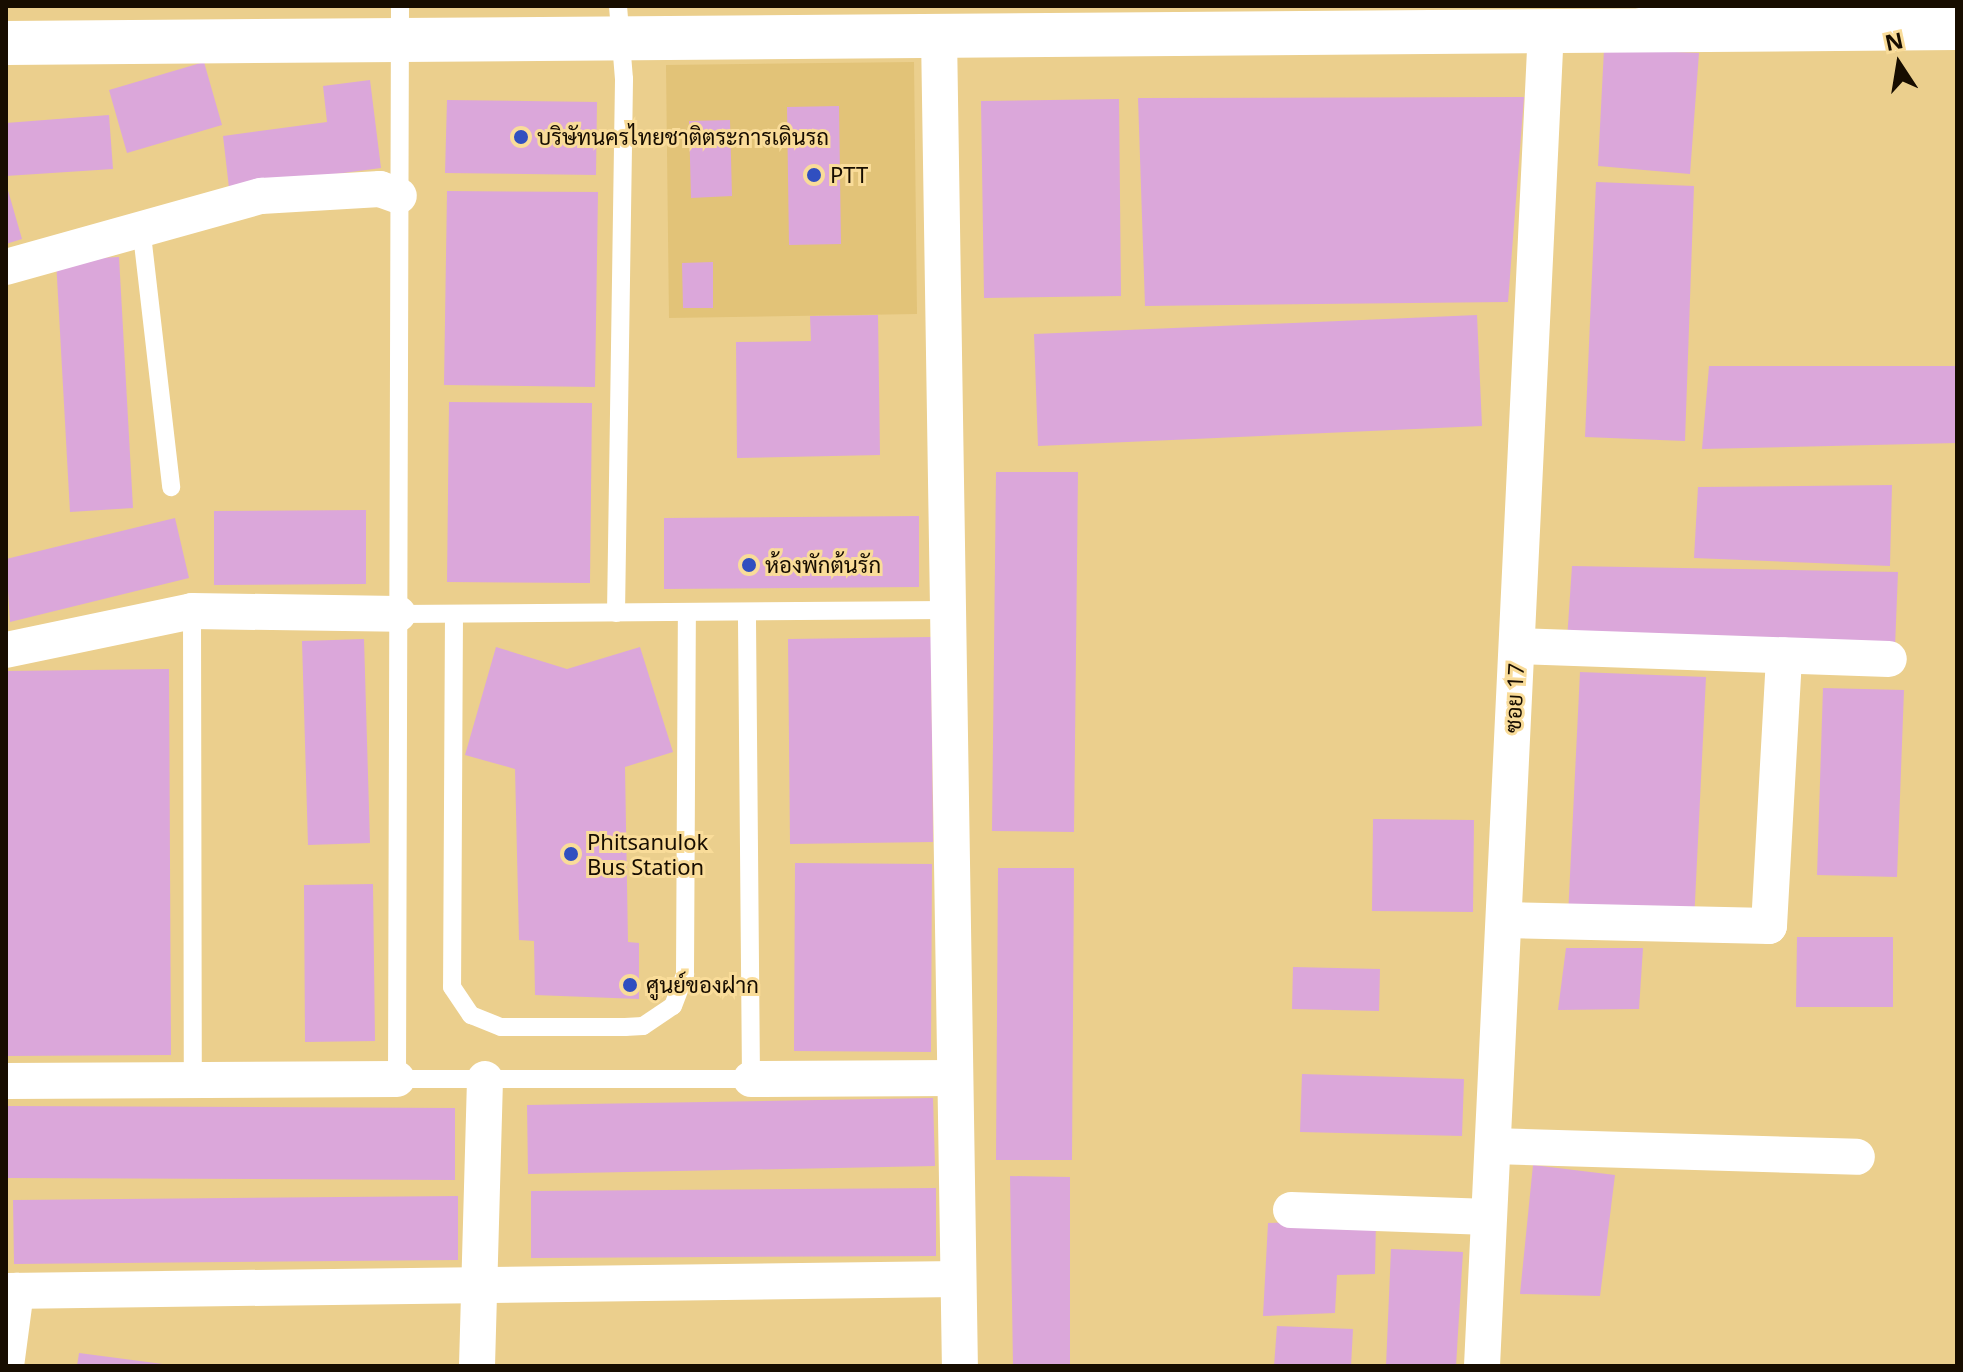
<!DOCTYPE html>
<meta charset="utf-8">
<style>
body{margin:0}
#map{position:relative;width:1963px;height:1372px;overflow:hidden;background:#ebcf8d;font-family:"Noto Sans",Sarabun,sans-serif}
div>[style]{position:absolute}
.built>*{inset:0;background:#e2c378}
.building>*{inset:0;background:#dba7da}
.service>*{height:18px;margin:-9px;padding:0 9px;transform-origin:9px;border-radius:9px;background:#fff}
.minor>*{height:36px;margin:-18px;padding:0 18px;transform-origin:18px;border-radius:18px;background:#fff}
.secondary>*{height:44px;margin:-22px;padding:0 22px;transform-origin:22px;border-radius:22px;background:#fff}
.primary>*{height:44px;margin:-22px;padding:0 22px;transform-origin:22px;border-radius:22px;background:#fff}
.dots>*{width:22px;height:22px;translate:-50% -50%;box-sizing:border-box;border:4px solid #f9dc99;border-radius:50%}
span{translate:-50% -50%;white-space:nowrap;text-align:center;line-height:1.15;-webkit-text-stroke:6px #f9dc99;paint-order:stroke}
.poi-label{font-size:22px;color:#170d00}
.left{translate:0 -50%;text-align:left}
.street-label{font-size:22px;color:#170d00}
.frame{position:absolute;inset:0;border:8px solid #170d00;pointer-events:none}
.north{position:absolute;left:1859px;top:24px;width:80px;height:80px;-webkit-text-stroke:6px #f9dc99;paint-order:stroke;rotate:348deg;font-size:22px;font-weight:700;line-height:32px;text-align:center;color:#170d00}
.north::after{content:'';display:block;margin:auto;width:28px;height:36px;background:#170d00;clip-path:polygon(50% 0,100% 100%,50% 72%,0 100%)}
</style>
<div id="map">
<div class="built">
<i style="clip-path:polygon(914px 62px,917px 314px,669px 318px,666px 65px)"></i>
</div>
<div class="building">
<i style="clip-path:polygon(1604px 49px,1699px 53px,1690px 174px,1598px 166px)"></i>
<i style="clip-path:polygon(204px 62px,222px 125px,127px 153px,109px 90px)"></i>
<i style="clip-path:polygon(370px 80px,381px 168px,229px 188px,223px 136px,327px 122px,323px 86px)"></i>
<i style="clip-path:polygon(1524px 97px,1508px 302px,1145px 306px,1138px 98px)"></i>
<i style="clip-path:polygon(1119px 99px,1121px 296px,984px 298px,981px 101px)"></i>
<i style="clip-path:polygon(447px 100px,597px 102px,596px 175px,445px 173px)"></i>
<i style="clip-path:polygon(839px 106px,841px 244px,789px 245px,787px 107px)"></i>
<i style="clip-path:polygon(109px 115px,113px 169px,6px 176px,6px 123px)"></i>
<i style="clip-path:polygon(730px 120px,732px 196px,691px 198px,689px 121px)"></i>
<i style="clip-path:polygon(1596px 182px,1694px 186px,1685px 441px,1585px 437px)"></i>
<i style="clip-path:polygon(7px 187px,22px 239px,6px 244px,6px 188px)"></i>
<i style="clip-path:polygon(447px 191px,598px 192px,595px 387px,444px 385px)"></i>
<i style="clip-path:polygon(119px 257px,133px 508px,70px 512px,56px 260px)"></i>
<i style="clip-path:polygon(713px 262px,713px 308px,683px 308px,682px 263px)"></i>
<i style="clip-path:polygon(878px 315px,880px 455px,737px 458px,736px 342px,811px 341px,810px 316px)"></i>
<i style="clip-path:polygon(1477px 315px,1482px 426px,1038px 446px,1034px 334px)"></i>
<i style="clip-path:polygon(1709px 366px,1957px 366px,1957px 443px,1702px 449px)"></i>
<i style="clip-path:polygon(449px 402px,592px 403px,590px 583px,447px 582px)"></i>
<i style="clip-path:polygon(996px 472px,1078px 472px,1074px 832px,992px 831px)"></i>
<i style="clip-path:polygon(1892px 485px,1890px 566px,1694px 558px,1698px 487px)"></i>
<i style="clip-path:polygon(366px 510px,366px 584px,214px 585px,214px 511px)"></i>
<i style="clip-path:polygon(919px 516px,919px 587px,664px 589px,664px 518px)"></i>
<i style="clip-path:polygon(175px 518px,189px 578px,10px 622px,6px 559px)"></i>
<i style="clip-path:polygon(1572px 566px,1898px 572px,1895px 647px,1567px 640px)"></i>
<i style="clip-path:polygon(931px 637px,933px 842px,790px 844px,788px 639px)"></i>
<i style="clip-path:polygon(364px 639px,370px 843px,308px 845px,302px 641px)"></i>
<i style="clip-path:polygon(496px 647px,567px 669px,640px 647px,673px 752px,625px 767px,628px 942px,639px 943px,639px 999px,535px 995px,534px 941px,519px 940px,515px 769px,465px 755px)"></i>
<i style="clip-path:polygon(169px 669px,171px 1055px,6px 1056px,6px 671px)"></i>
<i style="clip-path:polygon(1580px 672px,1706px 677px,1694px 922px,1568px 916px)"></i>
<i style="clip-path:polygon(1823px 688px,1904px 690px,1897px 877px,1817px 875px)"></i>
<i style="clip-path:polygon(1373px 819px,1474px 820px,1473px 912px,1372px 911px)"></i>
<i style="clip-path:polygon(795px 863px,932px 864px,931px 1052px,794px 1051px)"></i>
<i style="clip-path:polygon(998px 868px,1074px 868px,1072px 1160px,996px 1160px)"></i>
<i style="clip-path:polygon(373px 884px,375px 1041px,305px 1042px,304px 885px)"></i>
<i style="clip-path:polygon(1797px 937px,1893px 937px,1893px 1007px,1796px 1007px)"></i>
<i style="clip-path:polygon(1566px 948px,1643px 948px,1639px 1009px,1558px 1010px)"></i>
<i style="clip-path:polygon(1293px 967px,1380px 969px,1379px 1011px,1292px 1009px)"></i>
<i style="clip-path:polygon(1302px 1074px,1464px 1079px,1462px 1136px,1300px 1132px)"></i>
<i style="clip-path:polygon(933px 1098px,935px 1166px,528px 1174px,527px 1105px)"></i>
<i style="clip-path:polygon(8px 1106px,455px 1108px,455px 1180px,7px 1178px)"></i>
<i style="clip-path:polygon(1533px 1165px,1615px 1175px,1600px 1296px,1520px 1294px)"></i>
<i style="clip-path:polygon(1010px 1176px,1070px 1177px,1070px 1366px,1013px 1366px)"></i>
<i style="clip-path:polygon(936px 1188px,936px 1256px,531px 1258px,531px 1191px)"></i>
<i style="clip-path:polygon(458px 1196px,458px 1260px,14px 1264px,13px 1200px)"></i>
<i style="clip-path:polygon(1376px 1218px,1375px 1274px,1337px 1275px,1335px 1313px,1263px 1316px,1268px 1223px)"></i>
<i style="clip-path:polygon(1391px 1249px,1463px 1252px,1456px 1366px,1386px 1366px)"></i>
<i style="clip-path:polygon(1277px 1326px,1353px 1329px,1351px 1366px,1274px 1366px)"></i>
<i style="clip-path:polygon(79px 1353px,163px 1364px,162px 1366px,77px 1366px)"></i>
</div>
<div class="service">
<i style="left:400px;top:6px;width:1073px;rotate:90.16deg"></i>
<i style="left:397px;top:1079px;width:354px"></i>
<i style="left:751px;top:1079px;width:467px;rotate:-90.5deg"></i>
<i style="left:141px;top:226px;width:263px;rotate:83.4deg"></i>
<i style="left:192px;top:611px;width:468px;rotate:89.9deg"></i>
<i style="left:616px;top:613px;width:534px;rotate:-89.14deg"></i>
<i style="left:624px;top:79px;width:73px;rotate:-94.7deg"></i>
<i style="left:398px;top:614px;width:550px;rotate:-0.42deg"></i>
<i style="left:454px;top:614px;width:373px;rotate:90.3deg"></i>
<i style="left:452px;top:987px;width:34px;rotate:56deg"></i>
<i style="left:471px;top:1015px;width:32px;rotate:22deg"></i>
<i style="left:501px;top:1027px;width:124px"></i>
<i style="left:625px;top:1027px;width:18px;rotate:-3deg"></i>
<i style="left:643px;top:1026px;width:36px;rotate:-34deg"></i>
<i style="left:673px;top:1006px;width:34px;rotate:-69deg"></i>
<i style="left:685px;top:974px;width:362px;rotate:-89.7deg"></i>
</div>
<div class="minor">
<i style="left:939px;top:35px;width:1331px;rotate:89.1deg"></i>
<i style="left:6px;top:267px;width:265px;rotate:-15.6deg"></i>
<i style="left:261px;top:196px;width:119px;rotate:-3.4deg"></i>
<i style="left:380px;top:189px;width:20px;rotate:20deg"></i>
<i style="left:1517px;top:646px;width:372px;rotate:2deg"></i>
<i style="left:6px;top:650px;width:190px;rotate:-11.8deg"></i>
<i style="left:192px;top:611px;width:206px;rotate:0.8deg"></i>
<i style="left:1504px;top:920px;width:265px;rotate:1.3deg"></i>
<i style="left:1769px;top:926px;width:271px;rotate:-86.8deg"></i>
<i style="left:751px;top:1079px;width:204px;rotate:-0.3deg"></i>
<i style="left:6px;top:1081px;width:391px;rotate:-0.3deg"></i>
<i style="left:1493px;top:1146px;width:364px;rotate:1.7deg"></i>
<i style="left:1291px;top:1210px;width:198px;rotate:2deg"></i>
<i style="left:6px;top:1291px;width:952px;rotate:-0.72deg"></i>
<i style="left:6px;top:1366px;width:76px;rotate:-82.4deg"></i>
<i style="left:477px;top:1366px;width:287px;rotate:-88.4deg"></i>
<i style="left:1482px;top:1366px;width:1337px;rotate:-87.26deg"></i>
</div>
<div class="secondary">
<i style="left:6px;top:43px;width:1951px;rotate:-0.44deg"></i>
</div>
<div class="primary">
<i style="left:1642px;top:30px;width:82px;rotate:-17.1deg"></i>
</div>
<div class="dots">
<i style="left:521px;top:137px;background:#304fc0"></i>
<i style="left:814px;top:175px;background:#304fc0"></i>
<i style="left:749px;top:565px;background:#304fc0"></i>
<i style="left:571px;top:854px;background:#304fc0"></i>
<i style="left:630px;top:985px;background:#304fc0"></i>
</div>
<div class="poi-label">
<span class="left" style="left:537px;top:137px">บริษัทนครไทยชาติตระการเดินรถ</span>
<span class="left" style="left:830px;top:175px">PTT</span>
<span class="left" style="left:765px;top:565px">ห้องพักต้นรัก</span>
<span class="left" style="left:587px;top:854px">Phitsanulok<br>Bus Station</span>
<span class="left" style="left:646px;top:985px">ศูนย์ของฝาก</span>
</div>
<div class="street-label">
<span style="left:1514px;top:698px;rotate:-87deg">ซอย 17</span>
</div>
<div class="frame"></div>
<div class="north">N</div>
</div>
